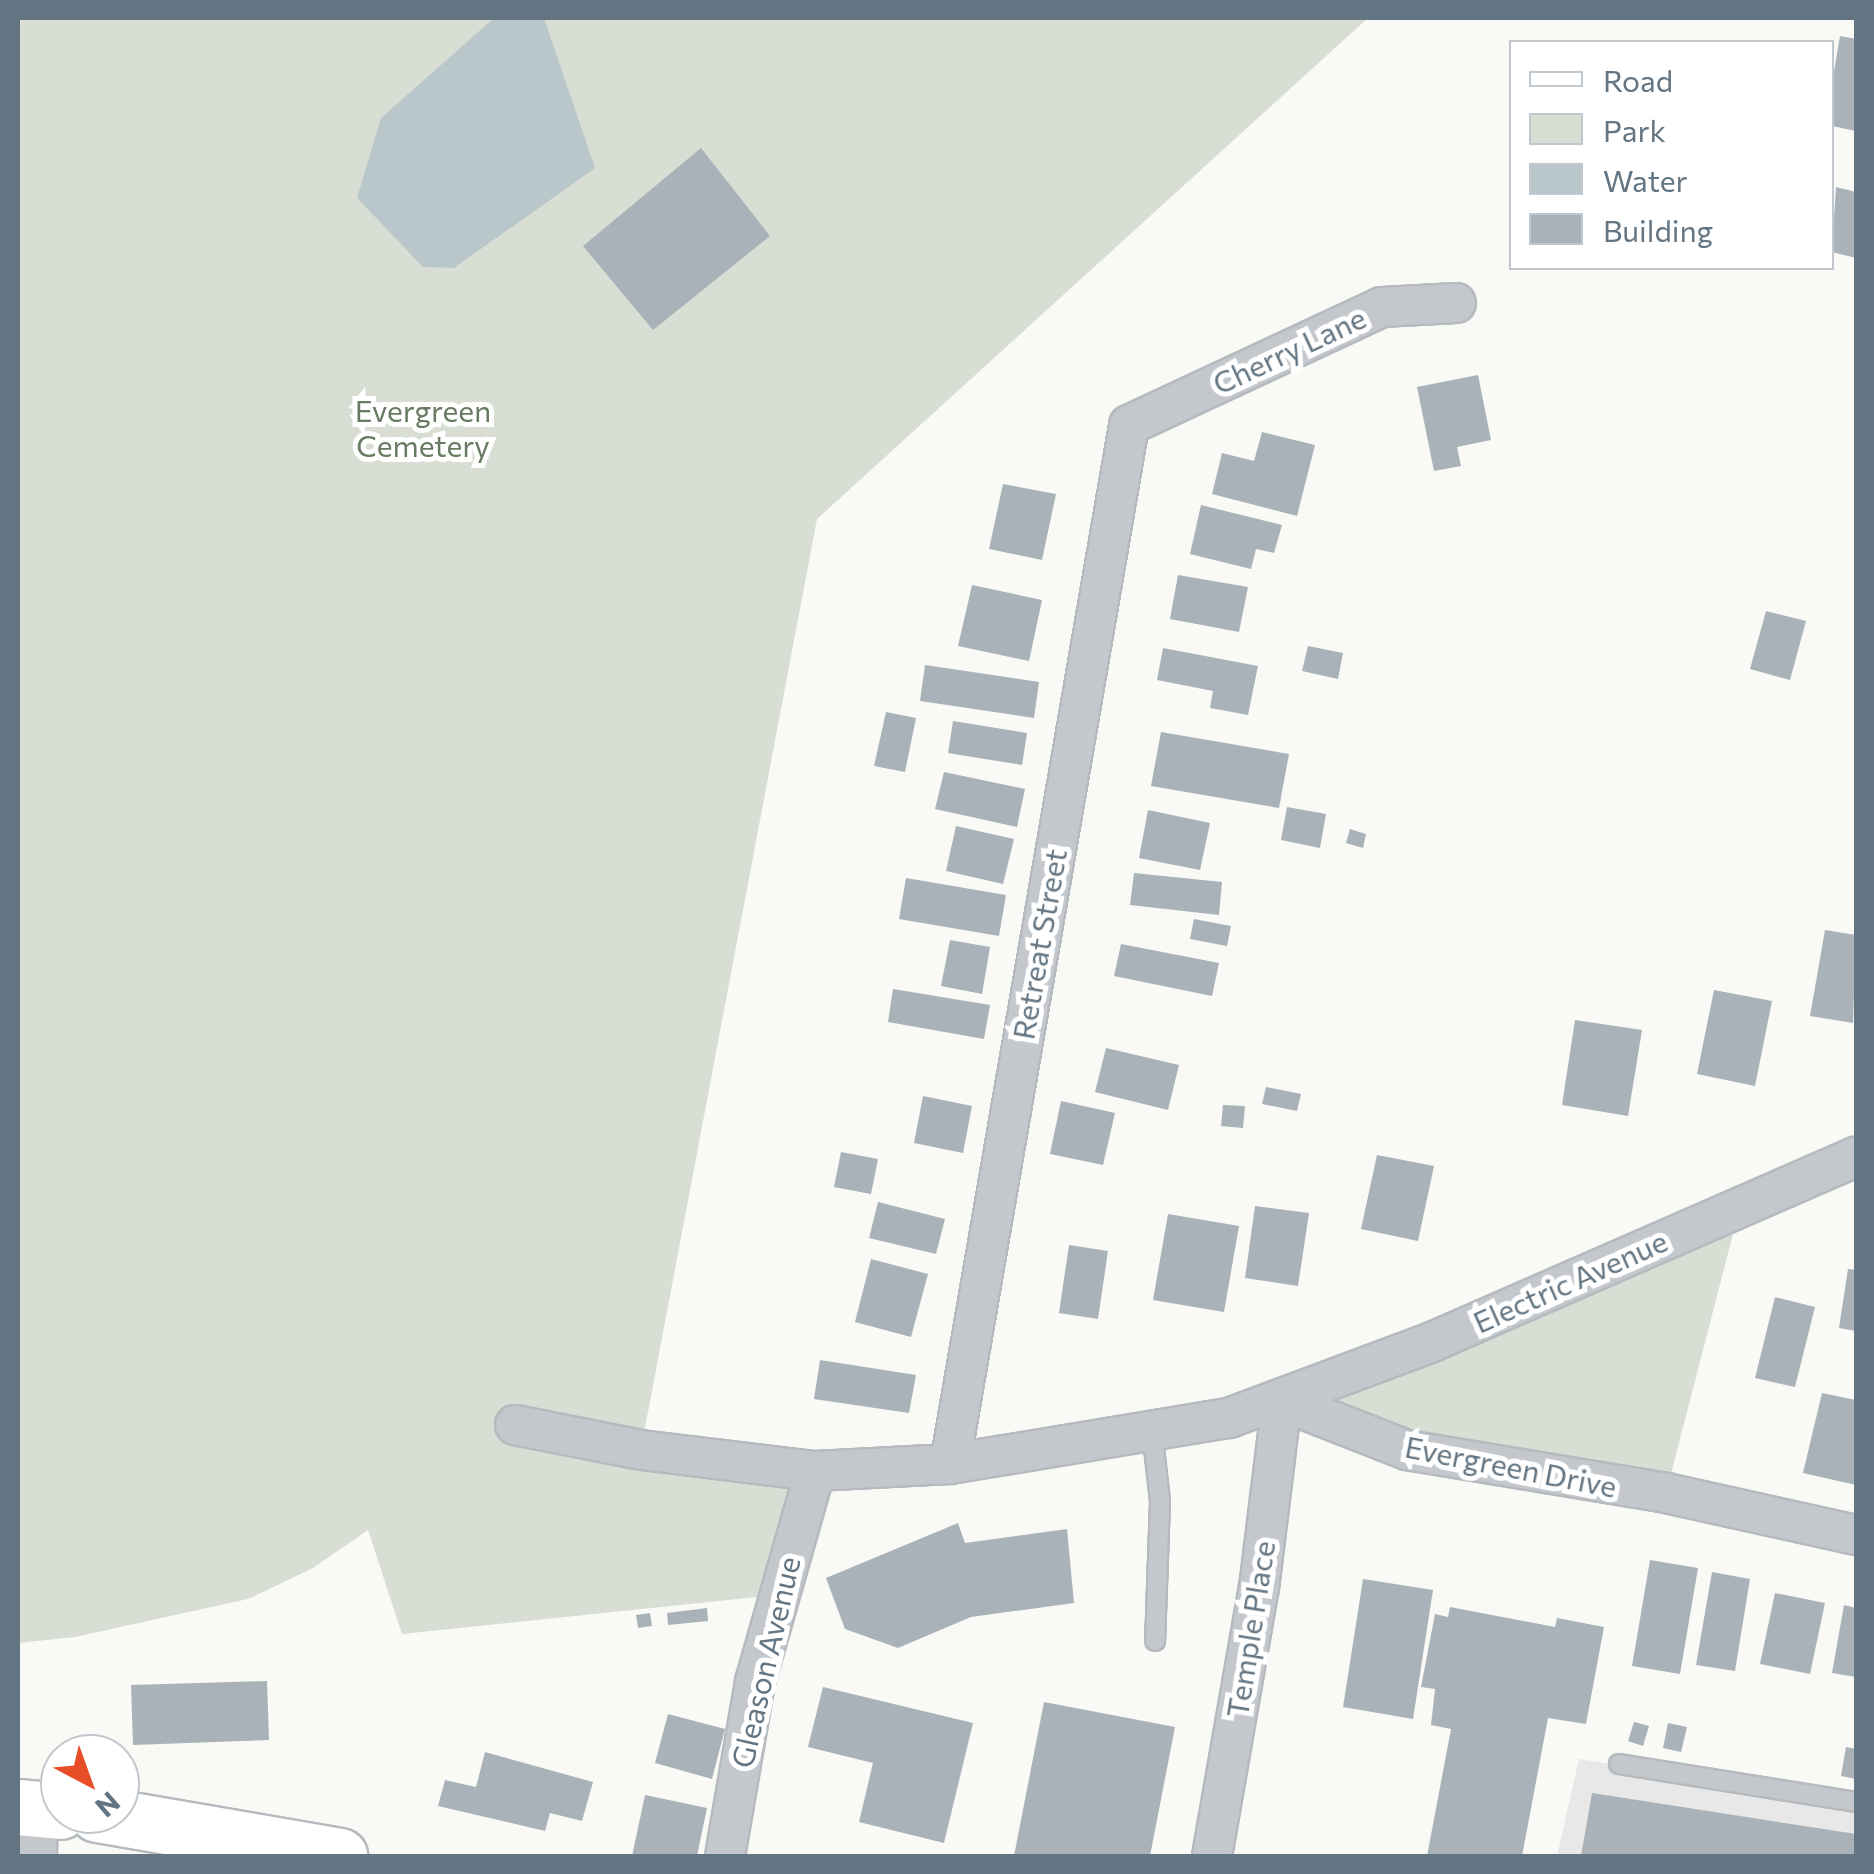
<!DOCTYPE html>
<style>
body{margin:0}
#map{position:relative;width:1874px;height:1874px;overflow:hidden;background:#f9f9f6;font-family:Commissioner,sans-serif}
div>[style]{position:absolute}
.built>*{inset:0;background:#e7e8e7}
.green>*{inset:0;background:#d9ded5}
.water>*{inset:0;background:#b9c6ca}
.building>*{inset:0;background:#a9b2b8}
.roads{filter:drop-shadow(2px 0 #b5babe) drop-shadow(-2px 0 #b5babe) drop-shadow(0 2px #b5babe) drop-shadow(0 -2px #b5babe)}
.service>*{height:18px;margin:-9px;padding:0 9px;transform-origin:9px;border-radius:9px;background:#c4c8cc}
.minor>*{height:38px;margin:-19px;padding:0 19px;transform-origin:19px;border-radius:19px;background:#c4c8cc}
.primary>*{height:55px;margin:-27.5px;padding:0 27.5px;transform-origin:27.5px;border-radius:27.5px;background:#fff}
span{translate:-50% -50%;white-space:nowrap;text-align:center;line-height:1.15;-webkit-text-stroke:10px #fff;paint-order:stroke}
.street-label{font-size:30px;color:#637582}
.park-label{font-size:30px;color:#677a62}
.frame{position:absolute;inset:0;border:20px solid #637582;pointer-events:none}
.legend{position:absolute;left:1509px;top:40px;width:325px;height:230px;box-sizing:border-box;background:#fff;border:2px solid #c1c8cd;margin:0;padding:12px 18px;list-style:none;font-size:30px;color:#637582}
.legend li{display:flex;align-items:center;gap:20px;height:50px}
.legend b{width:50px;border:2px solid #c1c8cd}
.north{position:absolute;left:40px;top:1734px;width:100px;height:100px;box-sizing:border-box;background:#fff;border:2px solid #c1c8cd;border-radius:50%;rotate:139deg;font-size:28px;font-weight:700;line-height:40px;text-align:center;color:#637582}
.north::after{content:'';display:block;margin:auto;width:35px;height:45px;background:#e74e28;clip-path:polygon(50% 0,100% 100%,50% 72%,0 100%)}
</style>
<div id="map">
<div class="built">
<i style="clip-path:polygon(1579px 1759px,1856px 1803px,1856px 1856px,1557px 1856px)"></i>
</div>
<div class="green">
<i style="clip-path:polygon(18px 18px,1368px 18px,817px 519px,641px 1449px,815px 1471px,777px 1595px,402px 1634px,368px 1530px,313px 1568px,248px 1599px,75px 1637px,18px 1643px)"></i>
<i style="clip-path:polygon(1740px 1207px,1666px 1493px,1282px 1401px)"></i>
</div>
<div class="water">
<i style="clip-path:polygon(494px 18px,544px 18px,595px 168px,454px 268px,423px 267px,357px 198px,381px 118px)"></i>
</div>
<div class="building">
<i style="clip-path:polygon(1840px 36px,1856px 39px,1856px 131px,1832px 126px,1832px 83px)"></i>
<i style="clip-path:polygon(701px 148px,770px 236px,653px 330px,583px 246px)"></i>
<i style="clip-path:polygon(1836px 187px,1856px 192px,1856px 258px,1832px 252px)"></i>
<i style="clip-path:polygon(1478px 375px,1491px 440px,1457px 447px,1461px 466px,1434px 471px,1417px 387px)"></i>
<i style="clip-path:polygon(1262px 432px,1315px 445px,1297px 516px,1212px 494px,1222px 453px,1254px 461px)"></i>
<i style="clip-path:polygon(1003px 484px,1056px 494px,1042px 560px,989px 549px)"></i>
<i style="clip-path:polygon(1201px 505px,1282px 525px,1274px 553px,1256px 549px,1251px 569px,1190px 554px)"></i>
<i style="clip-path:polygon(1178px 575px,1248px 587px,1239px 632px,1170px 619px)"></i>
<i style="clip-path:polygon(972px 585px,1042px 600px,1029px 661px,958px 646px)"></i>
<i style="clip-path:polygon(1766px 611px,1806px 621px,1790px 680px,1750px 669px)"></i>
<i style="clip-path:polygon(1308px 646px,1343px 653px,1338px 679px,1302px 671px)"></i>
<i style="clip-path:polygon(1163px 648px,1258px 666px,1248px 715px,1210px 708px,1213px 691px,1157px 680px)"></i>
<i style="clip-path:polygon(925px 665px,1039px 682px,1034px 718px,920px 701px)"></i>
<i style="clip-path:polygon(886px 712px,916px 718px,905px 772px,874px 766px)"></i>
<i style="clip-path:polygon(953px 721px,1027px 733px,1022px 765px,948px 753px)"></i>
<i style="clip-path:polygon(1161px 732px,1289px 754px,1279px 808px,1151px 786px)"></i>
<i style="clip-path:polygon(944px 772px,1025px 789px,1017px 827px,935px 809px)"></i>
<i style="clip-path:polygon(1287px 807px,1326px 814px,1320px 848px,1281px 840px)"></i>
<i style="clip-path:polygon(1148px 810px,1210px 823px,1200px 870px,1139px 858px)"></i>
<i style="clip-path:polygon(956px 826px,1014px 839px,1003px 884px,946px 871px)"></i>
<i style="clip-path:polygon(1350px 829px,1366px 834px,1363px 848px,1346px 843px)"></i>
<i style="clip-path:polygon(1134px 873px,1222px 882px,1219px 915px,1130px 905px)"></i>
<i style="clip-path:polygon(906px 878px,1006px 895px,999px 936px,899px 919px)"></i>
<i style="clip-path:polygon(1194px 919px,1231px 926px,1227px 946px,1190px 939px)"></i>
<i style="clip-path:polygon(1825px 930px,1856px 935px,1853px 1023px,1810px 1016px)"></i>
<i style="clip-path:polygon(950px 940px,990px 947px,982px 994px,941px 986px)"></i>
<i style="clip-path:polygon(1121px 944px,1219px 963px,1212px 996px,1114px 976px)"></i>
<i style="clip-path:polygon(893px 989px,990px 1005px,984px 1039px,888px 1022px)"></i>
<i style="clip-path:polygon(1714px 990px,1772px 1001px,1755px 1086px,1697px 1074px)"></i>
<i style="clip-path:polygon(1575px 1020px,1642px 1030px,1628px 1116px,1562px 1105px)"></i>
<i style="clip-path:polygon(1106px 1048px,1179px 1065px,1168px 1110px,1095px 1092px)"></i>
<i style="clip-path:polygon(1266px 1087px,1301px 1094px,1297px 1111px,1262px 1104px)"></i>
<i style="clip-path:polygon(923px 1096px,972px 1106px,963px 1153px,914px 1143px)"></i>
<i style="clip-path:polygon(1061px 1101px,1115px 1113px,1103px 1165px,1050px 1154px)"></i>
<i style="clip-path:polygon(1223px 1105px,1245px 1106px,1243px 1128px,1221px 1126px)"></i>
<i style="clip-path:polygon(841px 1152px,878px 1159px,871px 1194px,834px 1187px)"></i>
<i style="clip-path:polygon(1377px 1155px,1434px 1166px,1418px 1241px,1361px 1229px)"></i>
<i style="clip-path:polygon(878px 1202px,945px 1219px,936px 1254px,869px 1238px)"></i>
<i style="clip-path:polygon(1255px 1206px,1309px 1213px,1298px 1286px,1245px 1278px)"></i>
<i style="clip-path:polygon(1168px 1214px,1239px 1226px,1224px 1312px,1153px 1300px)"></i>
<i style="clip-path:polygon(1069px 1245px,1108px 1251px,1098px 1319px,1059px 1313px)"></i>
<i style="clip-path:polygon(871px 1259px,928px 1274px,911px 1337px,855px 1322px)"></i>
<i style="clip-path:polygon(1848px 1269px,1856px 1270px,1856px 1331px,1839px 1328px)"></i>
<i style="clip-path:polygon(1775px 1297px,1815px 1307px,1795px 1387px,1755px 1378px)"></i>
<i style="clip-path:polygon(820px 1360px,916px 1375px,909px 1413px,814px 1399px)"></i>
<i style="clip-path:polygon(1822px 1393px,1856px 1400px,1856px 1485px,1803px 1473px)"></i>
<i style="clip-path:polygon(958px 1523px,965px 1543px,1067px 1529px,1074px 1603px,971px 1617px,898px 1648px,845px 1629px,826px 1578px)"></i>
<i style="clip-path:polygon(1650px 1560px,1698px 1568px,1680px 1674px,1632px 1666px)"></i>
<i style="clip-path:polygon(1712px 1572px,1750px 1579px,1735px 1671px,1696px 1665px)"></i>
<i style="clip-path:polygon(1363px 1579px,1433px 1590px,1413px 1719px,1343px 1707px)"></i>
<i style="clip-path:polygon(1775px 1593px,1825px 1603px,1810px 1674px,1760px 1664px)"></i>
<i style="clip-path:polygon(1844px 1605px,1856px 1608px,1856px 1677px,1832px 1673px)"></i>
<i style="clip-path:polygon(1450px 1607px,1555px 1627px,1557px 1618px,1604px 1627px,1586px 1724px,1548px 1718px,1522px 1856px,1427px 1856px,1451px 1729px,1431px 1725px,1435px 1689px,1421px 1687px,1435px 1614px,1448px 1617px)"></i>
<i style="clip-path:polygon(707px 1608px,708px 1621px,668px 1625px,667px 1613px)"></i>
<i style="clip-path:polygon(650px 1613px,652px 1626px,638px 1628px,636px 1615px)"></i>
<i style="clip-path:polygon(267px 1681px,269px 1740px,133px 1745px,131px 1685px)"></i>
<i style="clip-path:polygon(823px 1687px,973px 1723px,944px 1843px,859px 1822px,873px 1763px,808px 1747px)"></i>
<i style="clip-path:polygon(1044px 1702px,1175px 1727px,1150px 1856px,1014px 1856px)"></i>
<i style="clip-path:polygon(668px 1714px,725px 1729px,712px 1779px,655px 1763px)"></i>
<i style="clip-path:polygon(1634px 1722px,1649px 1726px,1643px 1746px,1628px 1741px)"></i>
<i style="clip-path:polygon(1668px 1723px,1687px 1727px,1681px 1752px,1663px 1748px)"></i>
<i style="clip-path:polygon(1846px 1747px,1856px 1749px,1856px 1779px,1841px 1776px)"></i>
<i style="clip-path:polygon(485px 1752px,593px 1782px,582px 1821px,550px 1813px,545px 1831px,438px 1806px,445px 1780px,476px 1787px)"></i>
<i style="clip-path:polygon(1592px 1793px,1856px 1834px,1856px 1856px,1581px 1856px)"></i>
<i style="clip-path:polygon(645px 1795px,707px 1808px,697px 1856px,632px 1856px)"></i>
</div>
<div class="roads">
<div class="service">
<i style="left:1152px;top:1430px;width:71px;rotate:83.6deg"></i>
<i style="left:1160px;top:1501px;width:140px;rotate:92deg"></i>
<i style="left:1619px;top:1764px;width:240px;rotate:9.1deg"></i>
</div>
<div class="minor">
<i style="left:1282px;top:1401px;width:134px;rotate:21.4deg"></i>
<i style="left:1407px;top:1450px;width:263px;rotate:9.4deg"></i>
<i style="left:1666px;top:1493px;width:195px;rotate:12.5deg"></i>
<i style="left:515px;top:1425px;width:128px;rotate:11.2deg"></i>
<i style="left:641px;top:1450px;width:175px;rotate:6.9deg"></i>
<i style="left:815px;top:1471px;width:135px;rotate:-3deg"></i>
<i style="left:950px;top:1464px;width:283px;rotate:-9.4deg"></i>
<i style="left:1229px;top:1418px;width:217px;rotate:-20.5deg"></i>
<i style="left:1432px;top:1342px;width:463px;rotate:-23.6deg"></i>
<i style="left:950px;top:1464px;width:1054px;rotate:-80.22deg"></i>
<i style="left:1129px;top:425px;width:279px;rotate:-25deg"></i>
<i style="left:1382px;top:307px;width:74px;rotate:-3.1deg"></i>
<i style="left:37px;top:1856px;width:47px;rotate:-88.8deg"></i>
<i style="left:725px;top:1856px;width:177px;rotate:-80.2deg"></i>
<i style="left:755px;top:1682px;width:219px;rotate:-74.1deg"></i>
<i style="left:1212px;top:1856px;width:272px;rotate:-80.1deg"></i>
<i style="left:1259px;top:1588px;width:188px;rotate:-83deg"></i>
</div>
<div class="primary">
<i style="left:18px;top:1807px;width:42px;rotate:5.4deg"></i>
<i style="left:97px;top:1814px;width:246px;rotate:9.8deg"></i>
</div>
</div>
<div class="street-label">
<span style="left:1289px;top:350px;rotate:-25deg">Cherry Lane</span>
<span style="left:1039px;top:944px;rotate:-80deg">Retreat Street</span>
<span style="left:1570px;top:1281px;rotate:-24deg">Electric Avenue</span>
<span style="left:1511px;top:1466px;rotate:11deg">Evergreen Drive</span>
<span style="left:1250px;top:1629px;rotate:-81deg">Temple Place</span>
<span style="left:765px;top:1662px;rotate:-77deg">Gleason Avenue</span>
</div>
<div class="park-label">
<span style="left:423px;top:427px">Evergreen<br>Cemetery</span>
</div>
<div class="frame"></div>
<ul class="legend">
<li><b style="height:12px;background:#fff"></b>Road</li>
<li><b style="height:28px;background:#d9ded5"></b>Park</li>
<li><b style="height:28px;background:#b9c6ca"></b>Water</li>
<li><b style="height:28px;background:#a9b2b8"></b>Building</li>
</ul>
<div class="north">N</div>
</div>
